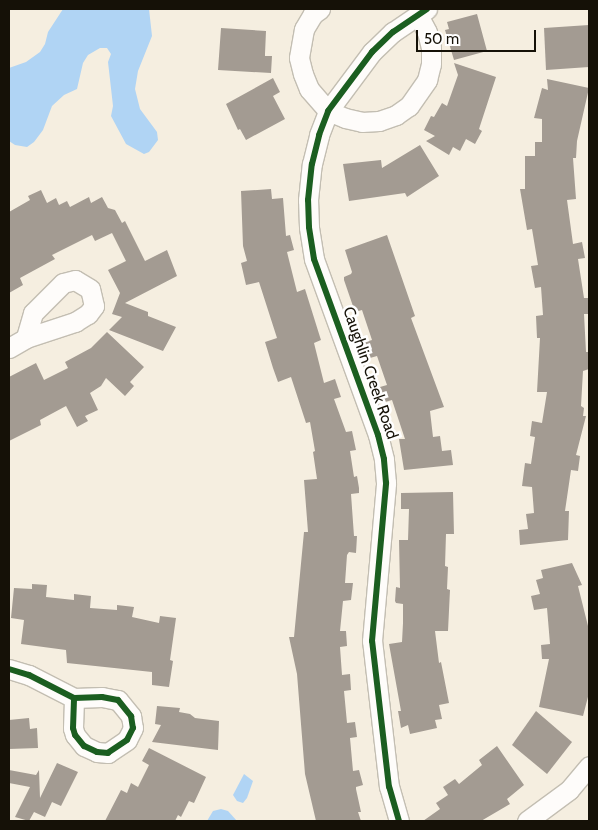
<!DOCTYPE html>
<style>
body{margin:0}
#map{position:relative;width:598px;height:830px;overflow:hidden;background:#f5eee0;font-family:Cabin,sans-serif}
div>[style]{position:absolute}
.water>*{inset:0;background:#b0d4f4}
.building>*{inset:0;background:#a39b92}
.roads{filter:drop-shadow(1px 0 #c3beb2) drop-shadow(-1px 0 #c3beb2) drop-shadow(0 1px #c3beb2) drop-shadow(0 -1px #c3beb2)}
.minor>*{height:19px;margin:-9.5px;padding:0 9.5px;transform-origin:9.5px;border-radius:9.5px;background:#fefcfa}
.cycleway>*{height:6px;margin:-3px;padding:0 3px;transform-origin:3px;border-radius:3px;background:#1b5e20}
span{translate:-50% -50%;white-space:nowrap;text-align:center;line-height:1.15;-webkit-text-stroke:5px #fff;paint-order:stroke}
.street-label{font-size:16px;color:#151107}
.frame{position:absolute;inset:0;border:10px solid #151107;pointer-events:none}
.scale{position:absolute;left:416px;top:30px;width:120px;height:22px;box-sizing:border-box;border:2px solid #151107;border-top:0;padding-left:6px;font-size:15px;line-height:18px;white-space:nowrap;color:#151107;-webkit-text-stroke:4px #fff;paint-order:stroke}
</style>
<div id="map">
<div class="water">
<i style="clip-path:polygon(63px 9px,149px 9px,152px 36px,138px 71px,135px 89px,140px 109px,157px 132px,158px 140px,149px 152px,144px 154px,126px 144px,111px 116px,113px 106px,108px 62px,111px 54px,107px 48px,100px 48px,88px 55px,83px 63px,77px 89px,64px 95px,52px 106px,43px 130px,34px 142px,27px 147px,15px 145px,9px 141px,9px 68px,26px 62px,40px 52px,45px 44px,48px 32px)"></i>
<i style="clip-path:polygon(244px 774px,253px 781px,247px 798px,243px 803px,237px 801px,233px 795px)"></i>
<i style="clip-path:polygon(221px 809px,228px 811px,237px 821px,207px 821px,213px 811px)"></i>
</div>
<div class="building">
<i style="clip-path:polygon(477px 14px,487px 51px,454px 60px,445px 30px,449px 29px,447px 22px)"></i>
<i style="clip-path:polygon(589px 25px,589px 67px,546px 70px,544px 28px)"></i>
<i style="clip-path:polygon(221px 28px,266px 31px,265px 54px,265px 56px,272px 56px,271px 73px,218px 70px)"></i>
<i style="clip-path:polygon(454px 63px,496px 77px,479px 129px,482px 131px,475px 144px,466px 139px,460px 151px,453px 147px,449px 155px,426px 141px,435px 136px,424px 130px,431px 116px,434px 117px,442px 103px,447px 106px,458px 75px)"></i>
<i style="clip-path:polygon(273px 78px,280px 92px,273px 96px,285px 119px,246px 140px,240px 129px,238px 130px,226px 104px)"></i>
<i style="clip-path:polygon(547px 79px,589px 88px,577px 141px,576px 158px,573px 158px,576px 199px,567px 200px,573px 244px,582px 242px,585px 258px,578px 259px,584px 298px,589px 298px,589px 314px,584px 314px,586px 352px,589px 352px,589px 369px,583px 371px,581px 406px,584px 408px,583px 416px,586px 416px,576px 455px,580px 456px,578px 471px,571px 470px,565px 511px,569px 511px,568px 540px,520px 545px,519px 530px,528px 529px,526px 514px,534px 513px,532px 487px,522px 486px,525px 463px,531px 464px,535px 437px,530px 436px,532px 421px,542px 423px,547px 392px,537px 392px,540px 338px,537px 338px,536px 316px,543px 315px,541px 287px,535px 288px,531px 266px,538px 265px,532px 229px,527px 230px,520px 189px,525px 189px,525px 156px,535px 156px,535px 142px,542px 142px,542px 119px,534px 118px,542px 88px,548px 90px)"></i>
<i style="clip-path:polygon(420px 145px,439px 176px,407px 197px,405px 193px,349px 201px,343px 164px,381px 160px,382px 168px)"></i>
<i style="clip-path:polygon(271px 189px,272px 199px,283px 198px,286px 236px,290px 235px,294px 250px,287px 252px,297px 292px,305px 289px,320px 337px,321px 340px,314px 343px,324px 383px,335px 379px,341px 397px,334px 399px,346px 432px,352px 431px,356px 450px,350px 451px,354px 477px,357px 476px,359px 488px,359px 493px,351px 494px,354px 536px,357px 536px,356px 553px,349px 552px,347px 555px,345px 583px,353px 583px,351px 600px,343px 601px,340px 631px,346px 631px,347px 646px,340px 647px,342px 675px,350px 674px,351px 690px,344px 691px,347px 723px,355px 722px,357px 737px,350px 738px,353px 771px,359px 770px,363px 785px,356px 787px,356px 789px,361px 812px,358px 812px,361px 821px,316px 821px,305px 774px,297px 674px,289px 637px,294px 637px,304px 532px,308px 532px,304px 480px,317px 479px,313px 452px,315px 451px,310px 422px,306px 423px,291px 377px,278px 382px,273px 368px,265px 342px,277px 338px,259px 282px,246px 285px,241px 263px,247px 261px,243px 246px,241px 191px)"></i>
<i style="clip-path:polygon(41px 190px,47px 203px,56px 198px,59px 205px,67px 201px,70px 207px,89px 197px,91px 203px,102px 197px,108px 208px,115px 210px,122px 223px,125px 221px,145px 261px,167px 250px,177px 276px,125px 303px,148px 312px,148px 316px,176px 327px,163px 351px,109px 330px,122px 317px,112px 314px,120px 293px,108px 270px,126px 261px,112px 233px,95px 241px,92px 235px,52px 255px,55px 259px,20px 278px,23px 285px,9px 293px,9px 212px,30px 200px,28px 196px)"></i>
<i style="clip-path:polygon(387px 235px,415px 316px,411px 318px,444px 407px,430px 411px,433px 437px,440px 436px,442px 451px,451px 450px,453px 465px,404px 470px,399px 439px,405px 439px,392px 400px,385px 402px,380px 387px,387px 385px,377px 356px,370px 358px,365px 342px,372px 340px,362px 310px,355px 312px,344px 280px,344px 277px,351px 274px,352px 272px,345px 250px)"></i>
<i style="clip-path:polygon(107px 332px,144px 367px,130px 382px,134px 386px,125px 396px,106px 378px,101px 386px,90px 393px,98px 410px,85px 416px,88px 421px,77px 427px,66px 406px,40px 420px,41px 425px,9px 441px,9px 377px,36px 363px,44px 380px,68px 368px,65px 362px,91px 348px)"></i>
<i style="clip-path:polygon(453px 492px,454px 534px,446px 534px,445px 566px,448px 567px,447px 589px,450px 590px,448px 631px,435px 631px,439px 663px,441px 662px,449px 703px,439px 705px,442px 719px,435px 720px,437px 728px,410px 734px,408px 725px,401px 728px,398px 711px,401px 711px,389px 644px,402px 642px,403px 623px,403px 604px,396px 603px,395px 601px,396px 587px,400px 588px,399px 540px,408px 540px,409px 509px,401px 509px,401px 493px)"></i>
<i style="clip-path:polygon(572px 563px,582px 585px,578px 586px,589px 630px,589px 693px,583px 716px,539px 707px,549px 659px,542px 659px,541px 645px,550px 644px,547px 608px,534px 610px,531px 596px,540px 594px,536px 580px,543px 578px,541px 570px)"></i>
<i style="clip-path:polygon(32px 584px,47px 585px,46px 597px,74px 600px,74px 594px,91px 596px,90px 608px,117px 610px,117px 605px,134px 607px,132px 617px,159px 623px,160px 616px,176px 618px,170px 660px,173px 661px,169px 687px,152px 685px,152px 672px,67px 663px,66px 650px,21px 644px,24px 620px,11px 618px,14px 588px,32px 589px)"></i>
<i style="clip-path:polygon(157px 706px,180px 708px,179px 712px,190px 714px,195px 718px,219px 721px,218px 750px,152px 742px,161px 725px,155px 724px)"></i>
<i style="clip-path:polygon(536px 711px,572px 742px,547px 774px,512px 745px)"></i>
<i style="clip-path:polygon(29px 718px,30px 729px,37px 728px,38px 748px,9px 749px,9px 720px)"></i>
<i style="clip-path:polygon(497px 746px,524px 785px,507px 799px,510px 804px,481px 821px,423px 821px,440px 809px,436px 803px,448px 795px,443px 787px,455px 779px,459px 784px,482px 765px,479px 760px)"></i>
<i style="clip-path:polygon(149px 748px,206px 777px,194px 803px,189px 801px,181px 817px,178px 815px,175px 821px,105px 821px,121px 790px,127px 793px,131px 783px,138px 787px,149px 765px,142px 761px)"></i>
<i style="clip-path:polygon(57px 763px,78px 772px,61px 806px,52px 802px,45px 817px,34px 812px,29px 821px,15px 817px,30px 787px,9px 783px,9px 770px,36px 775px,39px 770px,40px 798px)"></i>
</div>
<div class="roads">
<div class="minor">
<i style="left:320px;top:9px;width:9px;rotate:144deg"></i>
<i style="left:313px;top:14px;width:17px;rotate:121deg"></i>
<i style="left:304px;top:29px;width:29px;rotate:100deg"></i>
<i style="left:299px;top:58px;width:16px;rotate:76deg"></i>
<i style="left:303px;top:74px;width:16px;rotate:68deg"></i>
<i style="left:309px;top:89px;width:29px;rotate:49deg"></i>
<i style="left:328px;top:111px;width:18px;rotate:22deg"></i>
<i style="left:345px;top:118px;width:17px;rotate:13deg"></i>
<i style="left:362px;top:122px;width:17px;rotate:-3deg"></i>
<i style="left:379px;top:121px;width:18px;rotate:-19deg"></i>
<i style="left:396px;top:115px;width:16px;rotate:-35deg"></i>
<i style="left:409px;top:106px;width:32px;rotate:-55deg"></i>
<i style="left:427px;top:80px;width:16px;rotate:-76deg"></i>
<i style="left:431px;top:64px;width:16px;rotate:-90deg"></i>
<i style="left:431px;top:48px;width:16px;rotate:-104deg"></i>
<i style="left:427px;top:32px;width:19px;rotate:-118deg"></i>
<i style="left:9px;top:348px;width:20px;rotate:-30deg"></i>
<i style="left:26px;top:338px;width:52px;rotate:-18.1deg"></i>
<i style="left:75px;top:322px;width:15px;rotate:-32deg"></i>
<i style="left:88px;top:314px;width:10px;rotate:-53deg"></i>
<i style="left:94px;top:306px;width:17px;rotate:-103deg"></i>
<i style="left:90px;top:289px;width:17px;rotate:-149deg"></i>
<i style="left:75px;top:280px;width:12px;rotate:166deg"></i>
<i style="left:63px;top:283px;width:42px;rotate:135deg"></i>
<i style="left:33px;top:313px;width:26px;rotate:106deg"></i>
<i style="left:9px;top:669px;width:21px;rotate:17deg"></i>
<i style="left:29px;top:675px;width:51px;rotate:27.1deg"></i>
<i style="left:74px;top:698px;width:28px;rotate:-2deg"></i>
<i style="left:102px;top:697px;width:16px;rotate:11deg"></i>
<i style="left:118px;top:700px;width:21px;rotate:51deg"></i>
<i style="left:131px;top:716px;width:12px;rotate:81deg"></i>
<i style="left:133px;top:728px;width:13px;rotate:117deg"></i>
<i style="left:127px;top:740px;width:23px;rotate:146deg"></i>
<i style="left:108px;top:753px;width:11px;rotate:-175deg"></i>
<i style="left:97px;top:752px;width:14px;rotate:-155deg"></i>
<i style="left:84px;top:746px;width:14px;rotate:-129deg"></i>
<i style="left:75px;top:735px;width:7px;rotate:-106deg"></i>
<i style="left:73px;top:728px;width:30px;rotate:-88deg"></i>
<i style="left:399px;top:821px;width:35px;rotate:-106deg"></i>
<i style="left:389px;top:787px;width:147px;rotate:-96.6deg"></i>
<i style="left:372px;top:641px;width:159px;rotate:-84.9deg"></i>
<i style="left:386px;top:483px;width:24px;rotate:-95deg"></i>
<i style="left:384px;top:459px;width:25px;rotate:-104deg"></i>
<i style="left:378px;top:435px;width:187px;rotate:-110deg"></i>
<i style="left:314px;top:259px;width:32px;rotate:-99deg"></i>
<i style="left:309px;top:227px;width:27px;rotate:-92deg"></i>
<i style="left:308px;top:200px;width:36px;rotate:-84deg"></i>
<i style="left:312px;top:164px;width:30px;rotate:-76deg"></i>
<i style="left:319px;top:135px;width:26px;rotate:-69deg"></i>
<i style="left:328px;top:111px;width:74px;rotate:-53.3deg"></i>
<i style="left:372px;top:52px;width:29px;rotate:-44deg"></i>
<i style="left:393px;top:32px;width:41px;rotate:-34.1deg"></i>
<i style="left:527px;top:821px;width:52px;rotate:-36.4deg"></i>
<i style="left:569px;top:790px;width:31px;rotate:-50deg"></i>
</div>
</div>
<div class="cycleway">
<i style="left:9px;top:669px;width:21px;rotate:17deg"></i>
<i style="left:29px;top:675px;width:51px;rotate:27.1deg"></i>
<i style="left:74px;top:698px;width:28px;rotate:-2deg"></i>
<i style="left:102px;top:697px;width:16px;rotate:11deg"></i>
<i style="left:118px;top:700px;width:21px;rotate:51deg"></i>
<i style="left:131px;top:716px;width:12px;rotate:81deg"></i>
<i style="left:133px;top:728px;width:13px;rotate:117deg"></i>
<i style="left:127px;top:740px;width:23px;rotate:146deg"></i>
<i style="left:108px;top:753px;width:11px;rotate:-175deg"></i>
<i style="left:97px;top:752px;width:14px;rotate:-155deg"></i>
<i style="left:84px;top:746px;width:14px;rotate:-129deg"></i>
<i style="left:75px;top:735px;width:7px;rotate:-106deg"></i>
<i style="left:73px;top:728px;width:30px;rotate:-88deg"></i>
<i style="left:399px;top:821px;width:35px;rotate:-106deg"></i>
<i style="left:389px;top:787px;width:147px;rotate:-96.6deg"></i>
<i style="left:372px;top:641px;width:159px;rotate:-84.9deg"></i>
<i style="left:386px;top:483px;width:24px;rotate:-95deg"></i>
<i style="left:384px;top:459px;width:25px;rotate:-104deg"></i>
<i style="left:378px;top:435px;width:187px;rotate:-110deg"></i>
<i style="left:314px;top:259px;width:32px;rotate:-99deg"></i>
<i style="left:309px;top:227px;width:27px;rotate:-92deg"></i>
<i style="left:308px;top:200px;width:36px;rotate:-84deg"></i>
<i style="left:312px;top:164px;width:30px;rotate:-76deg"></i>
<i style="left:319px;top:135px;width:26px;rotate:-69deg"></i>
<i style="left:328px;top:111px;width:74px;rotate:-53.3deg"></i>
<i style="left:372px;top:52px;width:29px;rotate:-44deg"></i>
<i style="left:393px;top:32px;width:41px;rotate:-34.1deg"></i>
</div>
<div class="street-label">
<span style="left:370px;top:373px;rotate:71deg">Caughlin Creek Road</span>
</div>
<div class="frame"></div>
<div class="scale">50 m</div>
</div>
